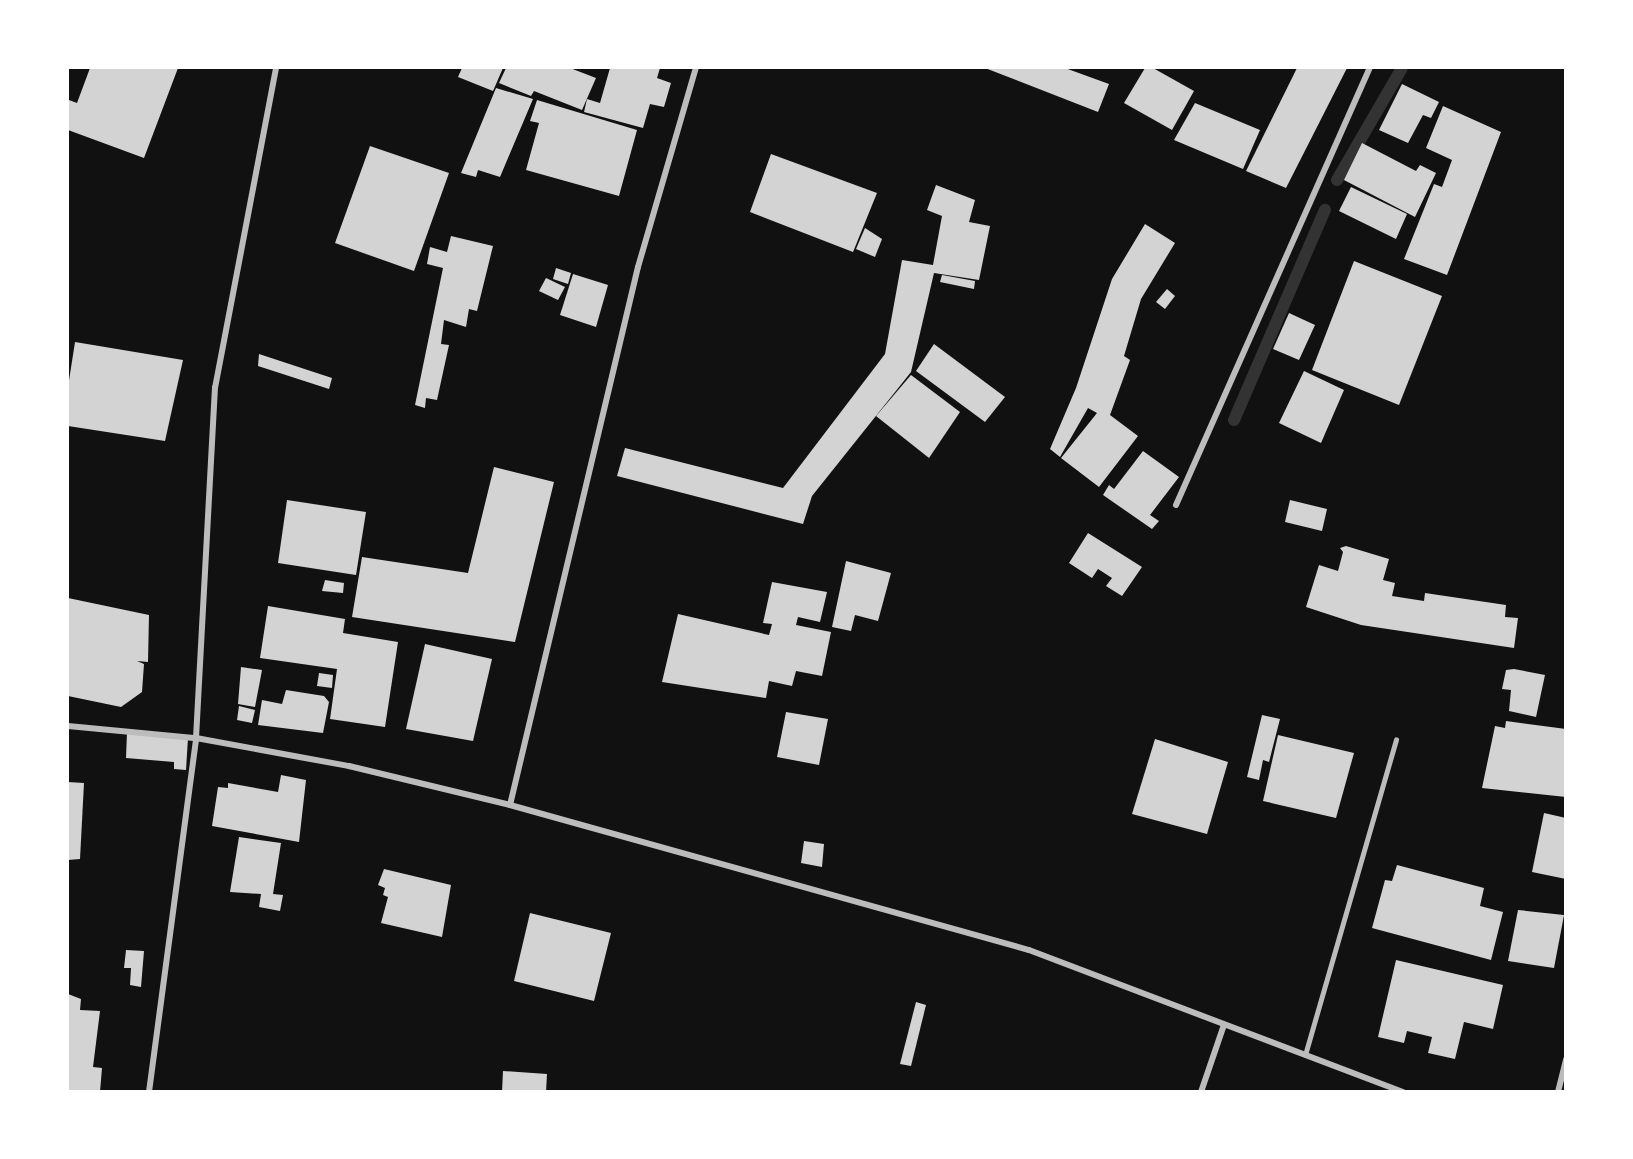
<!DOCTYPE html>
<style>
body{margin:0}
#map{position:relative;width:1633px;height:1159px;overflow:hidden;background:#111;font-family:"Playfair Display",serif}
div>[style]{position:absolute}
.stream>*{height:12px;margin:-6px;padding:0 6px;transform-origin:6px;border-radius:6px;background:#333}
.building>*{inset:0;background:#d3d3d3}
.service>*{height:4.5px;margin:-2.25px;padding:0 2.25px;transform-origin:2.25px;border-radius:2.25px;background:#bcbcbc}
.minor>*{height:6px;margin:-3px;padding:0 3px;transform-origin:3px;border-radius:3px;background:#bcbcbc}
span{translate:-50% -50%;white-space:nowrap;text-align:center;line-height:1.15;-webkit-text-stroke:6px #fff;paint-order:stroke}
.frame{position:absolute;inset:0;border:69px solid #fff;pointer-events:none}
</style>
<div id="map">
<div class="stream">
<i style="left:1337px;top:180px;width:129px;rotate:-59.9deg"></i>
<i style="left:1234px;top:420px;width:229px;rotate:-66.6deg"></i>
</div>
<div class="building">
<i style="clip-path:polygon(90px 68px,178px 68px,144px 158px,68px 130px,68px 104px,69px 100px,77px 103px)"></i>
<i style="clip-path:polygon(462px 68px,503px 68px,493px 91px,458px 77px)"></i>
<i style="clip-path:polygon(506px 68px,570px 68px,596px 78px,582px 110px,534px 91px,531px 96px,499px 83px)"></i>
<i style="clip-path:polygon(610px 68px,660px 68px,657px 78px,671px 83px,664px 107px,650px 104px,643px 128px,584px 112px,587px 99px,600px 103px)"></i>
<i style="clip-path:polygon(985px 68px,1065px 68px,1109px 84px,1098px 112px)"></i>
<i style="clip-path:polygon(1145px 68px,1153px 68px,1194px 91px,1172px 130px,1124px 103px)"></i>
<i style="clip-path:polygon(1297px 68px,1347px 68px,1286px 188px,1246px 171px)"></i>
<i style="clip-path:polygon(1402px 84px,1439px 102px,1431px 118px,1423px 115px,1408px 143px,1379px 130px)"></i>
<i style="clip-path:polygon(496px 88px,533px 99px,500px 177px,478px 170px,476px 177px,461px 173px)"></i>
<i style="clip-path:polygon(537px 100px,637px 130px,619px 196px,526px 170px,539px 123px,530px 121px)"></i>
<i style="clip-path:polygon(1195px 103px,1260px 130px,1243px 169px,1174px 140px)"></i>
<i style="clip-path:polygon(1443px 106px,1501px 132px,1447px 275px,1404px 259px,1434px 184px,1442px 187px,1452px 160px,1426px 148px)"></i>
<i style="clip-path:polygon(1362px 143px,1416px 171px,1420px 165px,1436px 173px,1415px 217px,1344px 180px)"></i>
<i style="clip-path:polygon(370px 146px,449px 173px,414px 271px,335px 243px)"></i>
<i style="clip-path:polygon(771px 154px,877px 193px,853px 252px,750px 212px)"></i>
<i style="clip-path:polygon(936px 185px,975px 200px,969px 222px,990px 226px,979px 280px,934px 273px,911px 372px,812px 496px,803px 524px,617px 476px,625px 448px,783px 488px,885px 354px,902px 260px,933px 265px,942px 216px,927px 210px)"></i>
<i style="clip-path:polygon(1351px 187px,1407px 214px,1396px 239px,1339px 211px)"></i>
<i style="clip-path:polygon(1145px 224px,1175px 243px,1141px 299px,1124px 356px,1130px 360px,1110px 415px,1138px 436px,1099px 487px,1061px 458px,1097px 413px,1088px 408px,1060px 457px,1050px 449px,1076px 388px,1112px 279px)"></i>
<i style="clip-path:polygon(865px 228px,882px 239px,875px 257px,856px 249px)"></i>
<i style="clip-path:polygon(451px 236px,493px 246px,477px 311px,469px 309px,466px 327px,444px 320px,441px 344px,449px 345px,437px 400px,426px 398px,425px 408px,415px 405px,443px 268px,427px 264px,430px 247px,447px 252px)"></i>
<i style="clip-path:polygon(1354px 261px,1442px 296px,1399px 405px,1312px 370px)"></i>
<i style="clip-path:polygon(556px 268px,571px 273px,568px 284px,553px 279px)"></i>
<i style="clip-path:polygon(573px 274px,608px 285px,596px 327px,560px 315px)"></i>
<i style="clip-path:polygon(942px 275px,975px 281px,974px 289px,940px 282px)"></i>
<i style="clip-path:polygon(546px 278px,565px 287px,558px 300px,539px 291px)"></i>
<i style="clip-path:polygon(1167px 289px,1175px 296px,1165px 309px,1156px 302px)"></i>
<i style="clip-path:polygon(1289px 313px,1315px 325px,1299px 360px,1273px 349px)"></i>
<i style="clip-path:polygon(75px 342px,183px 360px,165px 441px,68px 426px,68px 387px)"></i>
<i style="clip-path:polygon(934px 344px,1005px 397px,985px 422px,916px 371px)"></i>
<i style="clip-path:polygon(259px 354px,332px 378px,329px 389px,258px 366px)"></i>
<i style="clip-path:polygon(1304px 371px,1344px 390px,1321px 443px,1279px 423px)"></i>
<i style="clip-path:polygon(911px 375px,960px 412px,929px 458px,876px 416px)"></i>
<i style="clip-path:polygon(1143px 451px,1179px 477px,1150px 515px,1159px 521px,1152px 529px,1103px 495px,1109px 485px,1114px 489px)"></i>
<i style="clip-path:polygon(494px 467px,554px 482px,515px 642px,352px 617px,362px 557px,468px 573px)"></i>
<i style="clip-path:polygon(287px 500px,366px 512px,356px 575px,278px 563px)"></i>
<i style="clip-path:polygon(1290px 500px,1327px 509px,1322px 531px,1285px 522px)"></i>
<i style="clip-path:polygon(1088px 533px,1142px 567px,1122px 596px,1106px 586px,1112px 578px,1098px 569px,1092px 578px,1069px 563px)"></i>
<i style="clip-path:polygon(1346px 546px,1389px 559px,1383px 580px,1395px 583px,1392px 596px,1424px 601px,1425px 593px,1506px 605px,1505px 617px,1518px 618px,1514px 648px,1361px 625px,1306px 607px,1319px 565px,1338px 571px,1343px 552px,1340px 548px)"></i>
<i style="clip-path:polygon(846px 561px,891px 573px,878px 621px,855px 615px,851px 631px,832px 627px)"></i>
<i style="clip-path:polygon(325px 580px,344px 583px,343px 593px,322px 591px)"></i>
<i style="clip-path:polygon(772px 582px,827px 592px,820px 622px,798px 617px,796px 625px,831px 632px,822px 676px,796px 671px,792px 686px,769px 681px,766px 698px,662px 682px,678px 614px,769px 635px,772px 624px,763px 623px)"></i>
<i style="clip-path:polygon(68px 598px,149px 615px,148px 662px,137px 661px,144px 664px,142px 692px,121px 707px,68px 696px)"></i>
<i style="clip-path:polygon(268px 606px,345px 619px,343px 633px,398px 642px,385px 727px,330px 719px,337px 669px,260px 658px)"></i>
<i style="clip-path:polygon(425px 644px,492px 659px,473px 741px,406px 729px)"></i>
<i style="clip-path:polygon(241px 667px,262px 670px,255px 707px,238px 704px)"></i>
<i style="clip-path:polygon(1514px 669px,1545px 675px,1536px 717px,1509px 711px,1511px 690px,1502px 689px,1506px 670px)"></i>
<i style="clip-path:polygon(319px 673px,333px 675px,332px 688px,317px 686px)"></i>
<i style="clip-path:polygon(286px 690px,324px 696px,329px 702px,323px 733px,258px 725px,262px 700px,282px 704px)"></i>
<i style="clip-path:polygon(239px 706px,255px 710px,252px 723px,237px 720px)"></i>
<i style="clip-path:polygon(786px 712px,828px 719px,819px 765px,777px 757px)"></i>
<i style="clip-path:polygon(1262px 715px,1280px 719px,1269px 762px,1263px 760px,1259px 780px,1247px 777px)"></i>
<i style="clip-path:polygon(1506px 721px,1566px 729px,1566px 797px,1482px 788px,1495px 726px,1505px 728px)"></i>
<i style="clip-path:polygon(127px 732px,188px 738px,186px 770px,174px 769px,174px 762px,126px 758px)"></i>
<i style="clip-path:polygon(1278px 735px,1354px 753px,1336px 818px,1263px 801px)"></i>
<i style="clip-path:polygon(1155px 739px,1228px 762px,1207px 834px,1132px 814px)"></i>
<i style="clip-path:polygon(281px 775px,306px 780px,299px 842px,212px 826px,218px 787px,228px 788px,228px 783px,278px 792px)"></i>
<i style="clip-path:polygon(68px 782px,84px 783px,80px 859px,68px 860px)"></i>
<i style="clip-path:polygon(1544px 813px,1566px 818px,1566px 879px,1532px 872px)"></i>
<i style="clip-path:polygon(239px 837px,281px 843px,273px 894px,283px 895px,280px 911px,259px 907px,261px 894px,230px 892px)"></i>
<i style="clip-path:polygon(804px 841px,824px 844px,822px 867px,801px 863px)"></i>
<i style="clip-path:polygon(1397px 865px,1484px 888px,1480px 906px,1503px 912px,1491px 960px,1372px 928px,1385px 880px,1392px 881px)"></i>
<i style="clip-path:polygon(384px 869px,451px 885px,442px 937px,381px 923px,388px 897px,383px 895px,385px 888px,378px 885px)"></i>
<i style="clip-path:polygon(1518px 910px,1564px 915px,1554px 968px,1508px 961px)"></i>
<i style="clip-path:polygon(530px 913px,611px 933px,594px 1001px,514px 981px)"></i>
<i style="clip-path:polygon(126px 950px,144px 951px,141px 987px,130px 985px,131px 968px,124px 968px)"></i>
<i style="clip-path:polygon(1396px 960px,1503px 985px,1493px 1029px,1464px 1022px,1455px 1059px,1428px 1053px,1432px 1037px,1407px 1031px,1404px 1043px,1378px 1037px)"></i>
<i style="clip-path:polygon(68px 994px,81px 999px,80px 1010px,100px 1011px,93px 1067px,102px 1068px,100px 1092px,68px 1092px)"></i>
<i style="clip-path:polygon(916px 1002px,926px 1005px,911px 1066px,900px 1064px)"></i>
<i style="clip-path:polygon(503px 1071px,547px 1074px,546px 1092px,502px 1092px)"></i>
</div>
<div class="service">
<i style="left:1305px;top:1055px;width:328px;rotate:-73.9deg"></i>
</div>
<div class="minor">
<i style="left:1176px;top:505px;width:478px;rotate:-66.1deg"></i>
<i style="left:68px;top:726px;width:129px;rotate:5.4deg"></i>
<i style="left:196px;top:738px;width:156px;rotate:10.4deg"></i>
<i style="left:349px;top:766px;width:166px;rotate:13.6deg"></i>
<i style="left:510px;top:805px;width:539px;rotate:15.61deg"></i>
<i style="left:1029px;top:950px;width:400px;rotate:20.8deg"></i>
<i style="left:510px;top:805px;width:553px;rotate:-76.62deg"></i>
<i style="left:638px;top:267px;width:207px;rotate:-73.8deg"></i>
<i style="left:149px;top:1092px;width:357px;rotate:-82.4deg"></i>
<i style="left:196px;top:738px;width:351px;rotate:-86.9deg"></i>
<i style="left:215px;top:388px;width:326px;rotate:-79.2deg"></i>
<i style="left:1201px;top:1092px;width:71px;rotate:-71.1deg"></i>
<i style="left:1558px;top:1092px;width:34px;rotate:-76deg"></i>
</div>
<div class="frame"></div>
</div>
